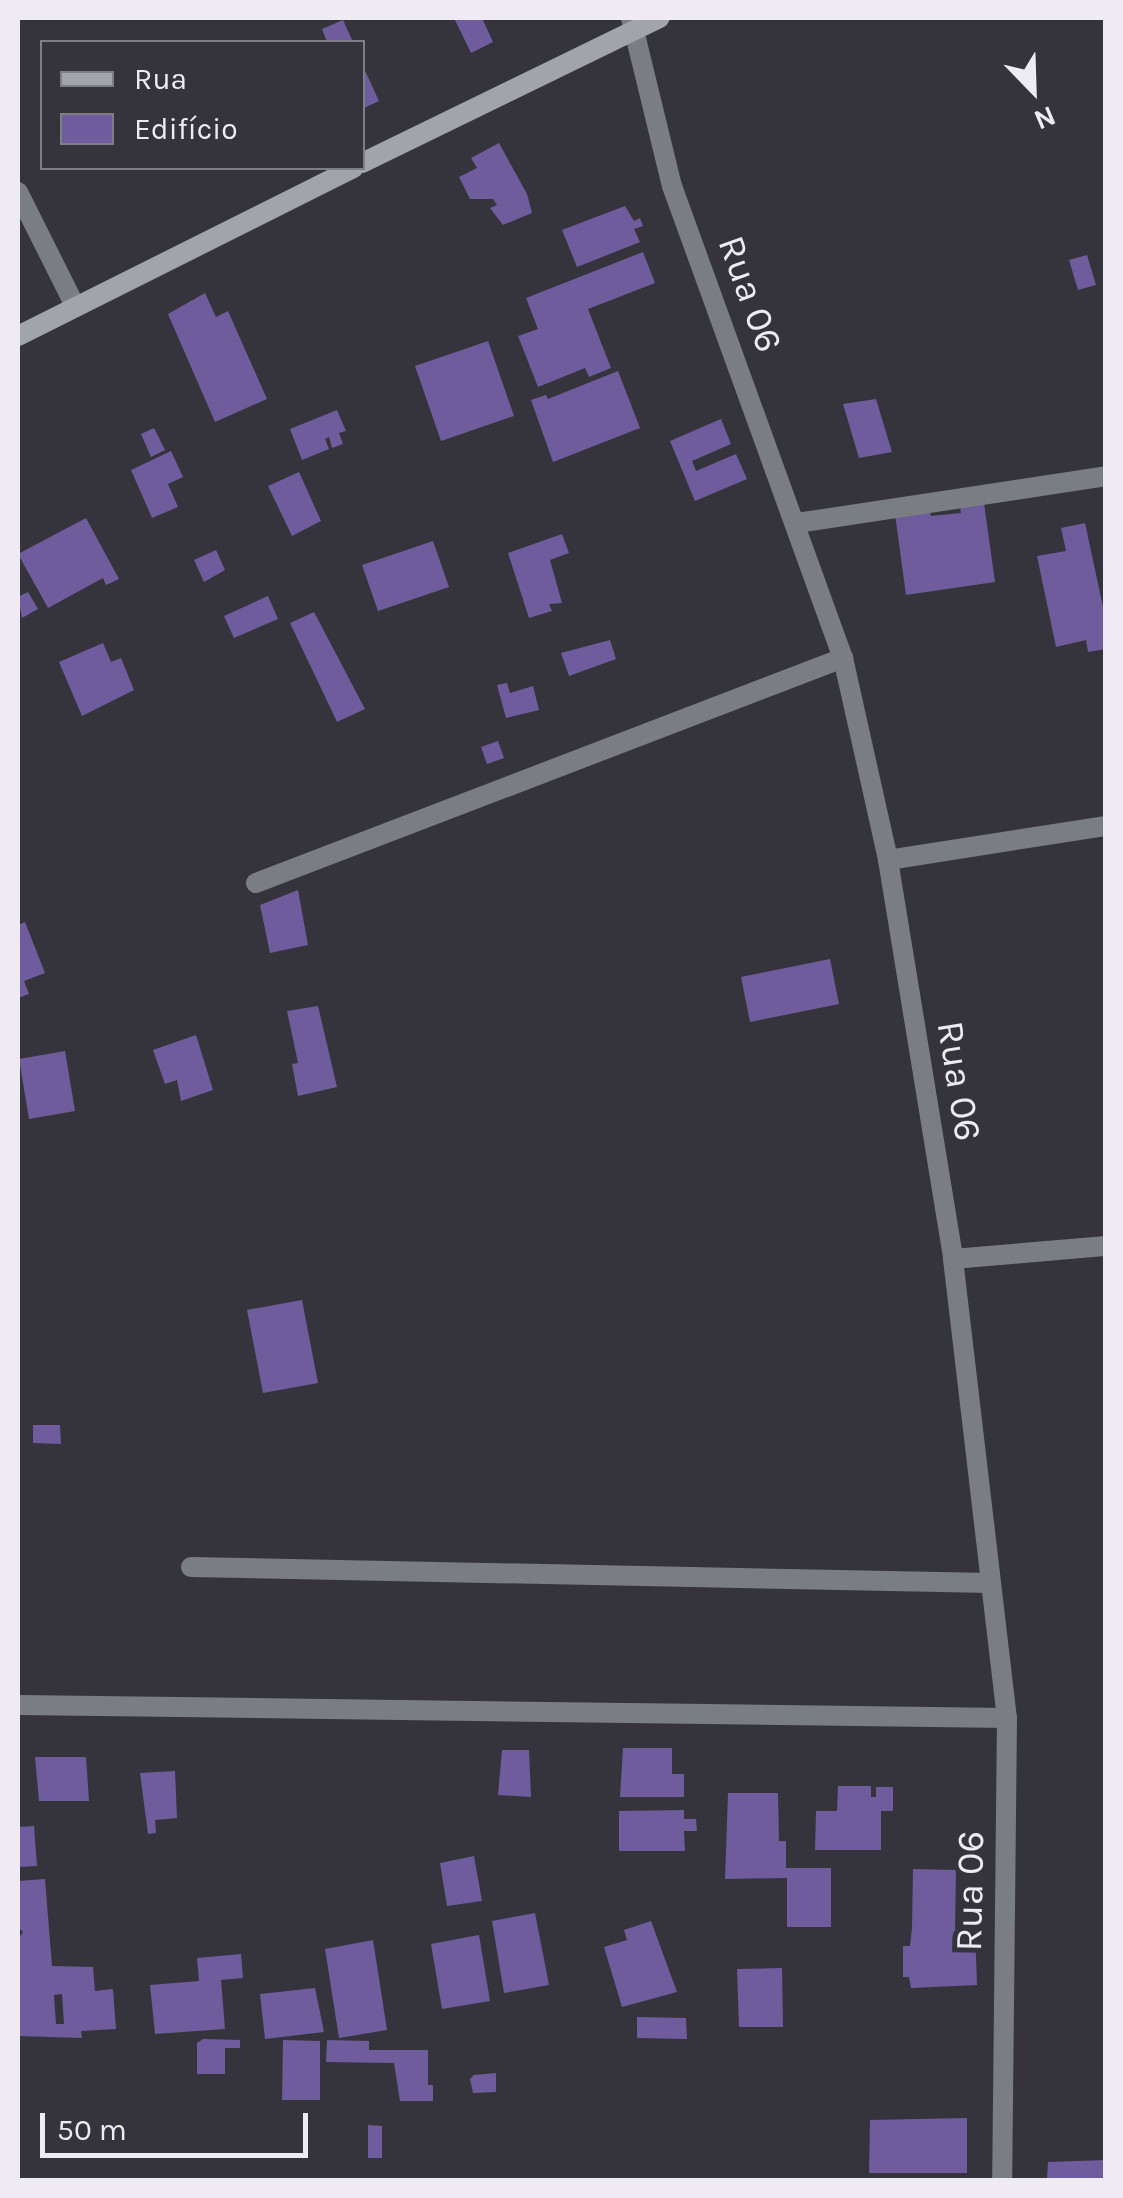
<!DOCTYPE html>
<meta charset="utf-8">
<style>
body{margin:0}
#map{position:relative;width:1123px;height:2198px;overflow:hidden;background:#35343c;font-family:Karla,sans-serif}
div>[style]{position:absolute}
.building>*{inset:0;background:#6f5c9d}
.lane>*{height:20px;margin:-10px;padding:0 10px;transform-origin:10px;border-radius:10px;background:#7a7d81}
.street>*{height:20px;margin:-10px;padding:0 10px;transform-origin:10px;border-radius:10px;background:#7a7d81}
.secondary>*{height:20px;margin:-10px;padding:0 10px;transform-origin:10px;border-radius:10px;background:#a1a5ab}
span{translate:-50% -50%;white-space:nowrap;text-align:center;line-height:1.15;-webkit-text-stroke:10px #35343c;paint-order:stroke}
.street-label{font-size:38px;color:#eeecf2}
.frame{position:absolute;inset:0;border:20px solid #eeecf2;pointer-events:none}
.legend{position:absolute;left:40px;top:40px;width:325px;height:130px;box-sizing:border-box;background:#35343c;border:2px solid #7f7e85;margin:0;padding:12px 18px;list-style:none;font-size:30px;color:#eeecf2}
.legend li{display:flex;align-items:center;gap:20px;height:50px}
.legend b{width:50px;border:2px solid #7f7e85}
.north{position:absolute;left:983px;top:40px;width:100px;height:100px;-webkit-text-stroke:8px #35343c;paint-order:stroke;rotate:157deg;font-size:28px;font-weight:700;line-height:40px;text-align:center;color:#eeecf2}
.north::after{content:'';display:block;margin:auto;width:35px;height:45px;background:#eeecf2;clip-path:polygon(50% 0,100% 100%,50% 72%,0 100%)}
.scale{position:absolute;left:40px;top:2113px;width:268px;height:45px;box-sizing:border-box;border:5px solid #eeecf2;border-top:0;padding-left:12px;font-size:30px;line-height:35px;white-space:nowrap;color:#eeecf2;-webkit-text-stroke:8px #35343c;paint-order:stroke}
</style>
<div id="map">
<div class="building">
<i style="clip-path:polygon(454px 18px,482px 18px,493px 42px,471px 53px)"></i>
<i style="clip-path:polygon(343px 20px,353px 42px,327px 42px,322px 29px)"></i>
<i style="clip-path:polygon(362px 64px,379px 101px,362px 109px)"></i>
<i style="clip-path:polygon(499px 143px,527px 194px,532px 213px,503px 225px,490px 208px,497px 205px,493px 199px,470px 199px,459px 177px,477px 168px,471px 158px)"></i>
<i style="clip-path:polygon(625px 206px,634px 221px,640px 218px,643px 226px,634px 229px,640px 242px,577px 267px,562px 230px)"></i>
<i style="clip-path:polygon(643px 252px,655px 283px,588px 309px,611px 368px,589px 377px,585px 368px,538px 387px,518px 336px,538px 329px,526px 298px)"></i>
<i style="clip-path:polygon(1087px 255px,1096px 285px,1078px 290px,1069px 260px)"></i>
<i style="clip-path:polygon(205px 293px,216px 317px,228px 311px,267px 399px,215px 422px,168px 314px)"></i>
<i style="clip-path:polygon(488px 341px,514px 416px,441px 441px,415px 366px)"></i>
<i style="clip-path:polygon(618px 371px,640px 428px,553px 462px,531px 400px,546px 395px,548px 399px)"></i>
<i style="clip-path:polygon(876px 399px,892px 452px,859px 458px,843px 404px)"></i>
<i style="clip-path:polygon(337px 410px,346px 431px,339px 433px,343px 444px,332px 448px,329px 437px,325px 439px,329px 449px,302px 460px,290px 429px)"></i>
<i style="clip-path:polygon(721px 419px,731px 444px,692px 461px,696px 471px,736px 454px,747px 479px,695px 501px,670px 441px)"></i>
<i style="clip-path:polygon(154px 428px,165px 450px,151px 457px,141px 434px)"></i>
<i style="clip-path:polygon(171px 451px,183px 477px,168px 484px,178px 507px,152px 518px,131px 470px)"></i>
<i style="clip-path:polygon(299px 472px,321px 521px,292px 536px,268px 486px)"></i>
<i style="clip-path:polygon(984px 503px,995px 582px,906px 595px,895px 514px,930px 509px,931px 516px,961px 513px,960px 506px)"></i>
<i style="clip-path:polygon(86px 518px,119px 579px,106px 585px,103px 578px,48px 608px,18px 554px)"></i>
<i style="clip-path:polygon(1085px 523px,1106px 621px,1106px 649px,1088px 652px,1086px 640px,1056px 647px,1037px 556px,1066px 551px,1061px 528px)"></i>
<i style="clip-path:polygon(562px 534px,569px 553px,550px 560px,562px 603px,549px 604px,552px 611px,529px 618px,508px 553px)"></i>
<i style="clip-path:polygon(433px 541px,449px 587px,378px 611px,362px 565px)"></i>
<i style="clip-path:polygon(216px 550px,225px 570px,204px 582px,194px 560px)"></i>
<i style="clip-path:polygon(28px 592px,38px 609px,22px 618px,18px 597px)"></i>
<i style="clip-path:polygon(268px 596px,278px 619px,234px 638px,224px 616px)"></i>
<i style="clip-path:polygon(314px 612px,365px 709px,337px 722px,290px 623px)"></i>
<i style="clip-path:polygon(610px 640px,616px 659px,569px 676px,561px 653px)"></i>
<i style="clip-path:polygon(103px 643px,111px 662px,121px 658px,134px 690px,82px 716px,59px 662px)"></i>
<i style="clip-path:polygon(507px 683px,510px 693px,533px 686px,539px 710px,506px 718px,497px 685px)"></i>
<i style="clip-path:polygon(498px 741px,504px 758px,487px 764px,481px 747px)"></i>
<i style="clip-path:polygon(298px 890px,308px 945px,270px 953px,260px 905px)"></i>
<i style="clip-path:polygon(25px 922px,45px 973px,24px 981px,29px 994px,18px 998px,18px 925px)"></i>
<i style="clip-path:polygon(830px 959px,839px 1004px,750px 1022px,741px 977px)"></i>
<i style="clip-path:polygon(318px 1006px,337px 1087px,298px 1096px,292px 1064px,298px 1063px,287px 1011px)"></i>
<i style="clip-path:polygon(196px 1035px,213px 1090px,181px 1101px,177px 1080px,165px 1084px,153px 1050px)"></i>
<i style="clip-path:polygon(65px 1051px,75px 1111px,29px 1119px,19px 1059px)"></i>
<i style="clip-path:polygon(302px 1300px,318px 1383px,263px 1393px,247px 1310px)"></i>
<i style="clip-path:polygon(33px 1425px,60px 1425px,61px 1444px,33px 1443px)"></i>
<i style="clip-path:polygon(623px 1748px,672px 1748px,672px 1774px,684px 1774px,684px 1797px,620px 1797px)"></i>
<i style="clip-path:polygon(502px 1750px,529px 1750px,531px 1797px,498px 1795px)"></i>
<i style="clip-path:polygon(35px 1757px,86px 1757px,89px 1801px,39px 1801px)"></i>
<i style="clip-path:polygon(175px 1771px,177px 1818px,155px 1820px,156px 1833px,148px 1834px,140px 1773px)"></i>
<i style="clip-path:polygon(838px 1786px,871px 1786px,871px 1797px,876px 1797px,876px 1787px,893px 1787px,893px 1811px,881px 1811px,881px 1850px,815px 1850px,816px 1811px,837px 1811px)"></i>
<i style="clip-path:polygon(728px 1793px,778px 1793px,779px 1841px,786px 1841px,786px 1868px,831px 1868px,831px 1927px,787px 1927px,787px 1878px,725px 1879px)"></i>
<i style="clip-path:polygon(684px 1810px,684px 1819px,696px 1819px,697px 1831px,684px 1831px,685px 1851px,619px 1851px,619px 1811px)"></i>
<i style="clip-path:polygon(34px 1826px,37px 1866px,19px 1867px,18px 1827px)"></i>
<i style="clip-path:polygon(474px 1856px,482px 1901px,447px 1906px,440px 1863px)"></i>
<i style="clip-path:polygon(913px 1869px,956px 1870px,955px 1929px,975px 1929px,977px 1985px,911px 1988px,909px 1977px,903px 1977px,903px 1946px,910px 1946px,912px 1928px)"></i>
<i style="clip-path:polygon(evenodd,45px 1879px,52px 1966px,93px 1967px,95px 1991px,113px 1989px,116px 2029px,81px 2031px,82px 2038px,18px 2036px,18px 1940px,23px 1932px,18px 1927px,18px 1881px,45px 1879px,62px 1994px,64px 2024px,56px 2024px,54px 1995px,62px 1994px)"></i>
<i style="clip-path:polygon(535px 1913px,549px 1985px,504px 1993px,492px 1921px)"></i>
<i style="clip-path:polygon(651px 1921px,677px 1992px,622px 2007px,604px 1947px,627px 1940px,624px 1930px)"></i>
<i style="clip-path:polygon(479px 1935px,490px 2001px,442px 2009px,431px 1944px)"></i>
<i style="clip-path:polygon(373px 1940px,387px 2030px,339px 2038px,325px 1949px)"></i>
<i style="clip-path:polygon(241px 1954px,243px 1978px,221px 1980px,225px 2029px,155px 2034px,150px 1985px,199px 1981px,197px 1958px)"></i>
<i style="clip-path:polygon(782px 1968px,783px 2027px,739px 2027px,737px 1969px)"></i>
<i style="clip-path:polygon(315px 1988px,324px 2032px,265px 2039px,260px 1994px)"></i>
<i style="clip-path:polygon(637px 2017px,686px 2018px,687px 2039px,637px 2038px)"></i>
<i style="clip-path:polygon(203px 2039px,240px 2040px,240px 2048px,225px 2048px,225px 2074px,197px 2074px,197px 2043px)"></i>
<i style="clip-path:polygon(283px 2040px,320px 2041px,320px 2100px,282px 2100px)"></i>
<i style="clip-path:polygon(327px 2040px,369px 2041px,369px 2050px,428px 2050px,428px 2085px,433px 2085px,433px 2101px,400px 2101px,394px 2063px,326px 2062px)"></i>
<i style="clip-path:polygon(496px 2073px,496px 2092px,473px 2093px,470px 2079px,474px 2075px)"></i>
<i style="clip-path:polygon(967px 2118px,967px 2173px,869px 2173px,870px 2120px)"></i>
<i style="clip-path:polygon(368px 2125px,382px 2126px,382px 2158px,368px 2158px)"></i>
<i style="clip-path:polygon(1106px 2160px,1106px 2180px,1047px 2180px,1048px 2162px)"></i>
</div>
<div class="lane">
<i style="left:888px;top:860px;width:221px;rotate:-8.9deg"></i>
</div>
<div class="street">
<i style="left:631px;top:18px;width:173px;rotate:76.3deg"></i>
<i style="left:672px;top:186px;width:502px;rotate:70.09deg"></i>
<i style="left:843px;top:658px;width:207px;rotate:77.4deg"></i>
<i style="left:888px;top:860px;width:404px;rotate:80.7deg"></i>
<i style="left:953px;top:1259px;width:462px;rotate:83.3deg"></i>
<i style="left:1007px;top:1718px;width:462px;rotate:90.6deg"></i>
<i style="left:18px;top:192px;width:125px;rotate:63.4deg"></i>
<i style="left:797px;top:523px;width:313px;rotate:-8.6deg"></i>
<i style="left:256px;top:883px;width:629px;rotate:-20.97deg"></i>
<i style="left:953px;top:1259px;width:154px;rotate:-4.9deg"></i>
<i style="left:191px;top:1567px;width:800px;rotate:1.15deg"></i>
<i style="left:18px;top:1705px;width:989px;rotate:0.75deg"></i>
</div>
<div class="secondary">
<i style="left:362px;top:163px;width:331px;rotate:-26deg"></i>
<i style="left:18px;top:336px;width:375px;rotate:-26.6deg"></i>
</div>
<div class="street-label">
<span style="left:750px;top:294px;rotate:70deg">Rua 06</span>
<span style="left:959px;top:1081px;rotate:81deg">Rua 06</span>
<span style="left:970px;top:1891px;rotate:-89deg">Rua 06</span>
</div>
<div class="frame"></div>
<ul class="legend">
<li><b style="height:12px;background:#a1a5ab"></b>Rua</li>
<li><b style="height:28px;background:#6f5c9d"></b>Edifício</li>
</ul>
<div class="north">N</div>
<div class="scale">50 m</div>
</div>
